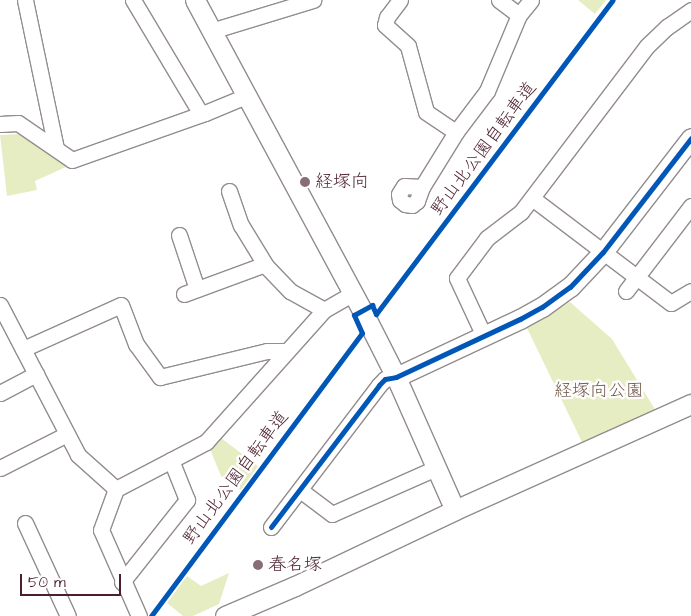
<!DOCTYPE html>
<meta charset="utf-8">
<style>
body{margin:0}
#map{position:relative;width:691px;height:616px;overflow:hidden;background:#fff;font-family:"Architects Daughter","Klee One",sans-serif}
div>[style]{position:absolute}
.green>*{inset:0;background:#e7edc2}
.roads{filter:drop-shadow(1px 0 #948c8e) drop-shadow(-1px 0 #948c8e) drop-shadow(0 1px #948c8e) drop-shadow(0 -1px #948c8e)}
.minor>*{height:15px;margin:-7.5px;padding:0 7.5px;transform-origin:7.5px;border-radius:7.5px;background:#fff}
.tertiary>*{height:19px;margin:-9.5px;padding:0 9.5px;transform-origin:9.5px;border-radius:9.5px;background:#fff}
.cycleway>*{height:5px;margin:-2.5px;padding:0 2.5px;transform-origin:2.5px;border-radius:2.5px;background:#0057b8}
.dots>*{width:14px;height:14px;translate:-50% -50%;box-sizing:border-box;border:2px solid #fff;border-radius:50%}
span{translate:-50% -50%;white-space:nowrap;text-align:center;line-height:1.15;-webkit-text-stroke:5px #fff;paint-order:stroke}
.street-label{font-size:18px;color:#4a1f2b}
.poi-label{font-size:18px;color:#4a1f2b}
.left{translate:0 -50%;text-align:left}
.park-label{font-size:18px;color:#73584a}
.scale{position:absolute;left:20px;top:574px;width:101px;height:22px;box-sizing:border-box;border:2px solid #4a1f2b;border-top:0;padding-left:6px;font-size:15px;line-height:18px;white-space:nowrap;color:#4a1f2b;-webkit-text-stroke:4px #fff;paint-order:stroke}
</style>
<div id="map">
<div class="green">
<i style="clip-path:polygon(578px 0,606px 0,595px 14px)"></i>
<i style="clip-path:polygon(19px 134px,68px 166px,35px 181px,37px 190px,7px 196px,0 135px)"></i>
<i style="clip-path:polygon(570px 302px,612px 339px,656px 411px,582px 442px,526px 326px)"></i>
<i style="clip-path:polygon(221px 438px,258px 466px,241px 490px,221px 476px,210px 449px)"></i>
<i style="clip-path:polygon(229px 573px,219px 604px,193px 616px,183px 616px,167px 603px,187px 576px,201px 586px)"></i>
</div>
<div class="roads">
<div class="minor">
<i style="left:25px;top:0;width:151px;rotate:78.2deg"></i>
<i style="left:133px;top:0;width:133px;rotate:59.2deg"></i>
<i style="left:400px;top:0;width:21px;rotate:127deg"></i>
<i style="left:387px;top:17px;width:8px;rotate:104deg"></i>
<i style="left:385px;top:25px;width:31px;rotate:42deg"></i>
<i style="left:408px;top:46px;width:68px;rotate:74.7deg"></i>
<i style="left:426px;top:112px;width:36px;rotate:34deg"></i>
<i style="left:499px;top:0;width:25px;rotate:37deg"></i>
<i style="left:519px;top:15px;width:19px;rotate:-51deg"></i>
<i style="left:211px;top:31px;width:107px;rotate:-16.9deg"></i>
<i style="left:0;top:124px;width:18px;rotate:-3deg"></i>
<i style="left:18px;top:123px;width:65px;rotate:34.4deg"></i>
<i style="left:72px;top:160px;width:141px;rotate:-19.5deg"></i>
<i style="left:205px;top:113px;width:44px;rotate:-22.5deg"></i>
<i style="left:404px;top:186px;width:18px;rotate:3deg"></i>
<i style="left:422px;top:187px;width:15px;rotate:110deg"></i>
<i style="left:417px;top:201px;width:6px;rotate:141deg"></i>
<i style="left:412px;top:205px;width:7px;rotate:-172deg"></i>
<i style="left:405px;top:204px;width:6px;rotate:-141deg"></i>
<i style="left:400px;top:200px;width:6px;rotate:-99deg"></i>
<i style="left:399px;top:194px;width:9px;rotate:-58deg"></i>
<i style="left:422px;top:187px;width:65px;rotate:-58.3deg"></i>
<i style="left:456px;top:132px;width:51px;rotate:-52.9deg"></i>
<i style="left:487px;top:91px;width:82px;rotate:-67.2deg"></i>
<i style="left:229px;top:191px;width:36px;rotate:71deg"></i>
<i style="left:241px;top:225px;width:48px;rotate:58.6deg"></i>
<i style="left:266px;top:266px;width:35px;rotate:46deg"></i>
<i style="left:290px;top:291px;width:39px;rotate:29deg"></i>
<i style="left:532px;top:198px;width:174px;rotate:37.1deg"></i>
<i style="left:671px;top:303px;width:23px;rotate:-31deg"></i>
<i style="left:179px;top:235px;width:57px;rotate:71.6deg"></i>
<i style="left:626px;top:291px;width:107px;rotate:-52.6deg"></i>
<i style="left:184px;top:294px;width:86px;rotate:-20.3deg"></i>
<i style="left:0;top:305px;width:169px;rotate:62.5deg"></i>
<i style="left:78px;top:455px;width:51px;rotate:41.8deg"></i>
<i style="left:484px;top:336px;width:64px;rotate:-115deg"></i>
<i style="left:457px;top:278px;width:50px;rotate:-53.1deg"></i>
<i style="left:487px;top:238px;width:43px;rotate:-37.4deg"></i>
<i style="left:521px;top:212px;width:208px;rotate:-52.8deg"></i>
<i style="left:647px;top:46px;width:28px;rotate:-44deg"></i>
<i style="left:667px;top:27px;width:29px;rotate:-35deg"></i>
<i style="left:23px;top:349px;width:107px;rotate:-24.2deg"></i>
<i style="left:121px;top:305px;width:42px;rotate:69deg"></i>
<i style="left:136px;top:344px;width:41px;rotate:54deg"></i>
<i style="left:160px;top:377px;width:110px;rotate:-13.7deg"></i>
<i style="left:267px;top:351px;width:20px"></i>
<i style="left:0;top:393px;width:41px;rotate:-27.8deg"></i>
<i style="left:0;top:468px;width:75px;rotate:-26.9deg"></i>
<i style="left:300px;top:490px;width:40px;rotate:37deg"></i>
<i style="left:332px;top:514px;width:114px;rotate:-23.9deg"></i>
<i style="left:25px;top:523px;width:102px;rotate:65.2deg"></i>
<i style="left:271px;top:527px;width:178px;rotate:-52.7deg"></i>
<i style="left:379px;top:385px;width:8px;rotate:-45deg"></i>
<i style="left:385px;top:379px;width:11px;rotate:-10deg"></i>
<i style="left:122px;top:582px;width:105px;rotate:-51.6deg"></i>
<i style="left:187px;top:500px;width:43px;rotate:-111.8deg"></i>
<i style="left:139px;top:616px;width:94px;rotate:-113.8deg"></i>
<i style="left:101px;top:530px;width:44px;rotate:-69.9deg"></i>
<i style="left:116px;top:489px;width:102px;rotate:-27.6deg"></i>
<i style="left:206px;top:442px;width:177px;rotate:-48.2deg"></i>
<i style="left:324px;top:310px;width:34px;rotate:-30deg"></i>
</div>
<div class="tertiary">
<i style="left:195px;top:0;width:352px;rotate:61.7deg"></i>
<i style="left:362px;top:310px;width:75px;rotate:63.1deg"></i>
<i style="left:396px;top:377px;width:145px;rotate:66.1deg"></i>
<i style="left:396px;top:377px;width:137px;rotate:-25.1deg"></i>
<i style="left:520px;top:319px;width:25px;rotate:-29deg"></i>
<i style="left:542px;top:307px;width:34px;rotate:-36deg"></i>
<i style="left:570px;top:287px;width:48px;rotate:-46.7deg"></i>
<i style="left:603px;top:252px;width:144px;rotate:-52.3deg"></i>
<i style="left:225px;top:616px;width:76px;rotate:-23.2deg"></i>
<i style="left:295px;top:586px;width:177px;rotate:-25.4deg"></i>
<i style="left:455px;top:510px;width:259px;rotate:-24.2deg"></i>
</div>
</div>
<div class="cycleway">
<i style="left:271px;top:527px;width:178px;rotate:-52.7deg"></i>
<i style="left:379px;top:385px;width:8px;rotate:-45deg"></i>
<i style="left:385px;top:379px;width:11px;rotate:-10deg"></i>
<i style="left:396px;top:377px;width:137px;rotate:-25.1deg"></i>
<i style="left:520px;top:319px;width:25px;rotate:-29deg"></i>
<i style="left:542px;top:307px;width:34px;rotate:-36deg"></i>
<i style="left:570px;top:287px;width:48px;rotate:-46.7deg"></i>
<i style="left:603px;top:252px;width:144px;rotate:-52.3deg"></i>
<i style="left:151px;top:616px;width:353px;rotate:-53.3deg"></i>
<i style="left:362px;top:333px;width:20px;rotate:-114deg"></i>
<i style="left:354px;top:315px;width:21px;rotate:-29deg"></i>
<i style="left:372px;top:305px;width:10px;rotate:66deg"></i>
<i style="left:376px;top:314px;width:393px;rotate:-53deg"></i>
</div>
<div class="dots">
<i style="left:305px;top:182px;background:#896d75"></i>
<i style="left:258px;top:565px;background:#896d75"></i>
</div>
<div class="street-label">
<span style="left:484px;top:149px;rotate:-53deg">野山北公園自転車道</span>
<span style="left:236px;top:478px;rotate:-53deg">野山北公園自転車道</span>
</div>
<div class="poi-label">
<span class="left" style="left:315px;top:182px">経塚向</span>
<span class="left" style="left:268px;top:565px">春名塚</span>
</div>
<div class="park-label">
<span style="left:599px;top:391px">経塚向公園</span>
</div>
<div class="scale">50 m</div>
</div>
